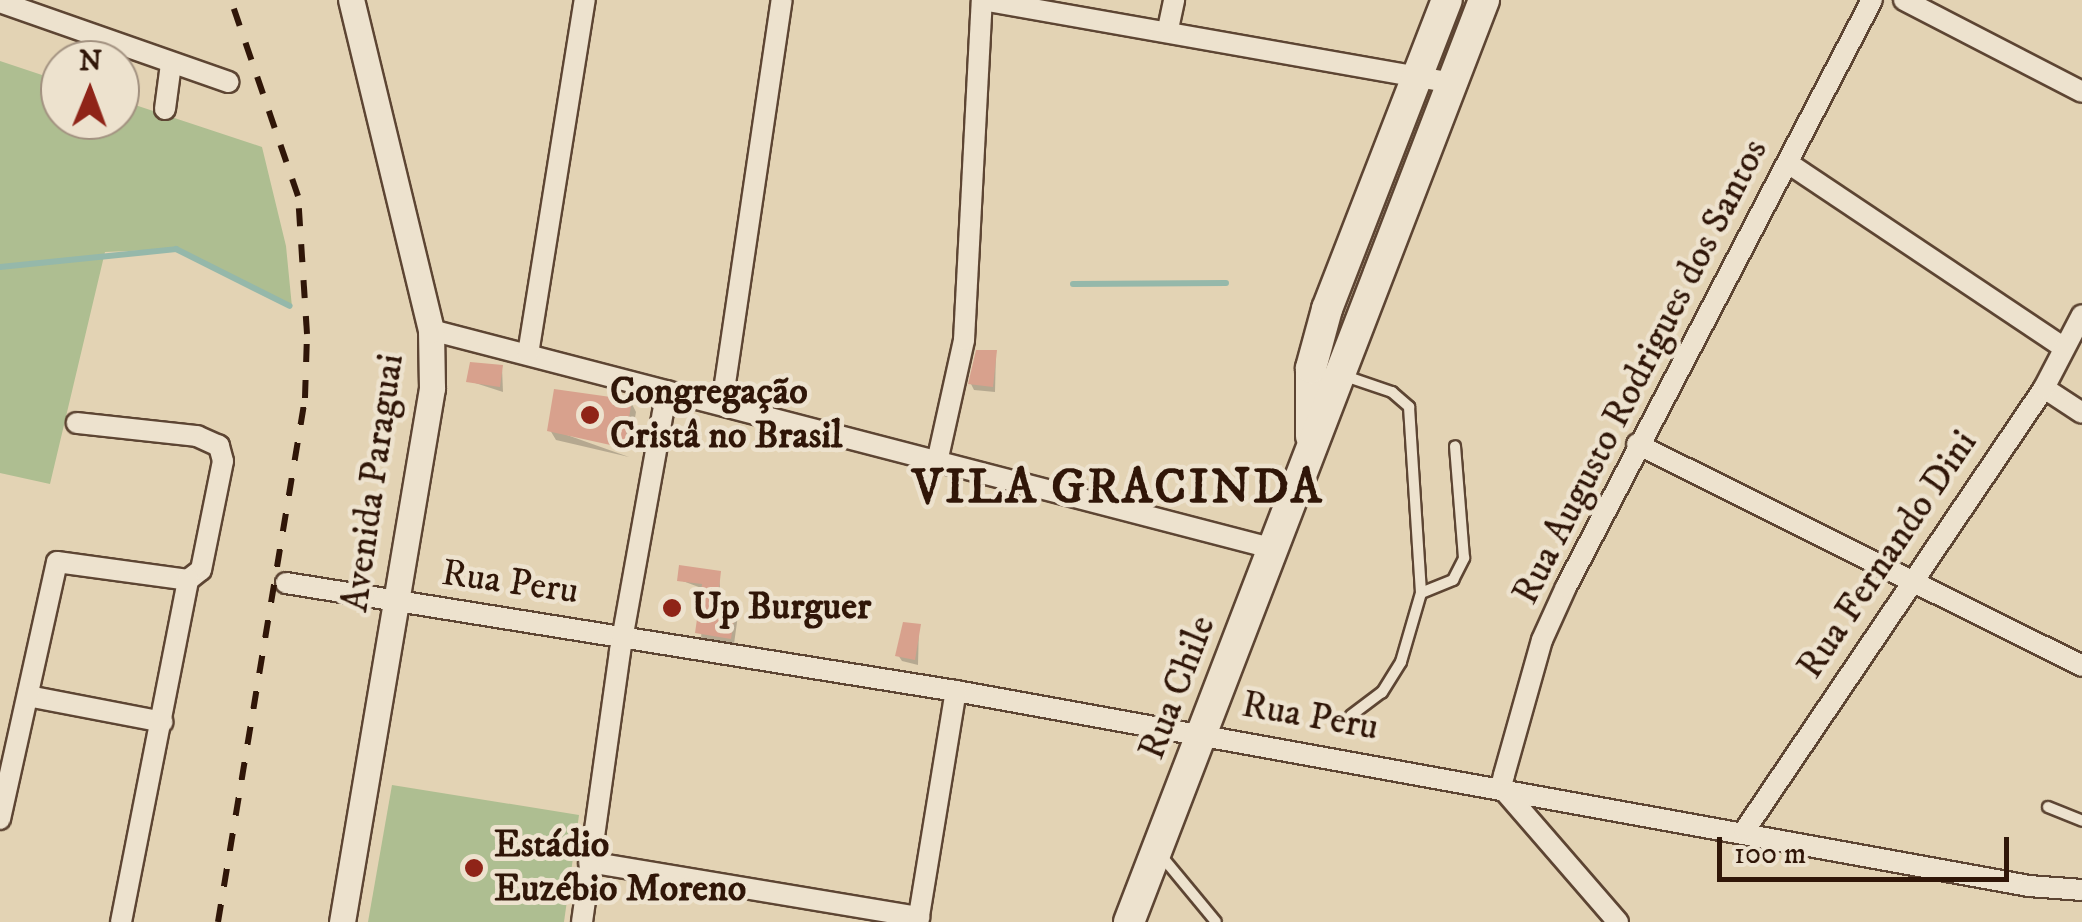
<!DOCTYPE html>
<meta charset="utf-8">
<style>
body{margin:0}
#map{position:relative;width:2082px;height:922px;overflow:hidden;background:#e3d3b4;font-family:"IM FELL DW Pica",serif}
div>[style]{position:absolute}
.green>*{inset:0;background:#aebe91}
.shadow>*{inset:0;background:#0003}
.stream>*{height:6px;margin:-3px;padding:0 3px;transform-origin:3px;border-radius:3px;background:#95b8aa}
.building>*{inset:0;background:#d8a18d}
.roads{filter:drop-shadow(2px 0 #5d4533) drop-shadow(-2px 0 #5d4533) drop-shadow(0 2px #5d4533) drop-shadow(0 -2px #5d4533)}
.service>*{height:10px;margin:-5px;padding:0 5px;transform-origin:5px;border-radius:5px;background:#ede2ce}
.minor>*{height:20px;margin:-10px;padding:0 10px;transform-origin:10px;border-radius:10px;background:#ede2ce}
.tertiary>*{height:25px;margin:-12.5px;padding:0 12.5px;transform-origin:12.5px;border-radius:12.5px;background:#ede2ce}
.secondary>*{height:30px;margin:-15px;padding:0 15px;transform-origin:15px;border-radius:15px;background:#ede2ce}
.rail>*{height:6px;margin-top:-3px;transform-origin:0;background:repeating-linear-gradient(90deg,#301608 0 18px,transparent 0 36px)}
.dots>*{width:28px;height:28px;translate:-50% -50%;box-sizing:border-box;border:5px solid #ede2ce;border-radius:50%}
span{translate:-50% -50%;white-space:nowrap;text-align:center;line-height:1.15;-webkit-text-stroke:9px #ede2ce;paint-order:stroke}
.street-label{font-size:38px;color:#301608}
.poi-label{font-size:38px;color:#301608;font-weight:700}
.left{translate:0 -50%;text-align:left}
.district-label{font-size:48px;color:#301608;font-weight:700;letter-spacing:2.5px}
.north{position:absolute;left:40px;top:40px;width:100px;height:100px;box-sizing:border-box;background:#ede2ce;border:2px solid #a1907f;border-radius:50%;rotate:1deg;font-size:28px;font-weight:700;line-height:40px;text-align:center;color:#301608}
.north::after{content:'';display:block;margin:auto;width:35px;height:45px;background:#8f2418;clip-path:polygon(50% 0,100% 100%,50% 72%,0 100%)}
.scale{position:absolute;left:1717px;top:837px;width:292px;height:45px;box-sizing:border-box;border:5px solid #301608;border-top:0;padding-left:12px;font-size:30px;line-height:35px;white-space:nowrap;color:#301608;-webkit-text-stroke:8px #ede2ce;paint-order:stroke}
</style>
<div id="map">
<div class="green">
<i style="clip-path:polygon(0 61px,60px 81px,60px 120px,120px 120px,120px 100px,262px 147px,286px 246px,292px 307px,176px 249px,105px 252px,50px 484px,0 473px)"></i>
<i style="clip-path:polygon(392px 785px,579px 815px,564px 922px,368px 922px)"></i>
</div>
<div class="shadow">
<i style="clip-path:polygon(996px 352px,995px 392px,974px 390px,971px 384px)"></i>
<i style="clip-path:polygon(502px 368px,503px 392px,469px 381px)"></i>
<i style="clip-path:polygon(631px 402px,636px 412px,630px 447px,553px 430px,629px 457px,556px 440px,550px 430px)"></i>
<i style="clip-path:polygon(719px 574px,721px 601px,739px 608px,734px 644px,701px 639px,704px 589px,680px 580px)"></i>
<i style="clip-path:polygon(919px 626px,918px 665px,902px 661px,898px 655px)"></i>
</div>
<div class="stream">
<i style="left:0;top:267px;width:177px;rotate:-5.8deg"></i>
<i style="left:176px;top:249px;width:127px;rotate:26.6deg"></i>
<i style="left:1073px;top:284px;width:153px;rotate:-0.4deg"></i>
</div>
<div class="building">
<i style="clip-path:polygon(976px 350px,997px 350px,993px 387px,968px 384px)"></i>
<i style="clip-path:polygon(470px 362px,503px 365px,500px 387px,466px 382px)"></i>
<i style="clip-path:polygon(554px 389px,632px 400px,624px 448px,547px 431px)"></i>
<i style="clip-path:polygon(679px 565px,721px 571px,718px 598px,737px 600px,731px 639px,695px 633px,702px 584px,677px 581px)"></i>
<i style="clip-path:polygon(903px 622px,921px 624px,915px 660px,895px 656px)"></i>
</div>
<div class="roads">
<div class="service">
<i style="left:1345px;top:376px;width:50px;rotate:18.8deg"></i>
<i style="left:1392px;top:392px;width:23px;rotate:41deg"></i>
<i style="left:1409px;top:407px;width:186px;rotate:86.3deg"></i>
<i style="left:1421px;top:593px;width:72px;rotate:106.2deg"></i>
<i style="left:1401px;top:662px;width:36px;rotate:122deg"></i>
<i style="left:1382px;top:692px;width:39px;rotate:143deg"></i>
<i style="left:1421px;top:593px;width:35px;rotate:-22deg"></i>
<i style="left:1453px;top:580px;width:25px;rotate:-63deg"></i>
<i style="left:1464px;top:558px;width:112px;rotate:-94.6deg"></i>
<i style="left:2048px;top:807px;width:37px;rotate:22deg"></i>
<i style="left:1159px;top:853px;width:89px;rotate:50.4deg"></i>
</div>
<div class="minor">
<i style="left:982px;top:0;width:477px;rotate:10deg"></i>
<i style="left:1904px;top:0;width:200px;rotate:27.3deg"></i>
<i style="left:0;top:2px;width:242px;rotate:19.3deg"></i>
<i style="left:1168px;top:29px;width:30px;rotate:-78deg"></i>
<i style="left:165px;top:109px;width:45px;rotate:-82.4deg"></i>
<i style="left:1788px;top:163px;width:332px;rotate:33.8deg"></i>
<i style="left:431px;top:330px;width:872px;rotate:14.55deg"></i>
<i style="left:528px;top:354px;width:359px;rotate:-80.9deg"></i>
<i style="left:2044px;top:388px;width:45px;rotate:33.3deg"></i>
<i style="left:722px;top:404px;width:408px;rotate:-81.6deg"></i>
<i style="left:1637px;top:444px;width:497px;rotate:26.5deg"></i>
<i style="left:937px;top:462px;width:125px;rotate:-77.5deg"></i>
<i style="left:964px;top:340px;width:340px;rotate:-87deg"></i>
<i style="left:286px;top:583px;width:679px;rotate:9.16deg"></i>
<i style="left:956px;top:691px;width:1091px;rotate:10.3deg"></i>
<i style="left:2029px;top:886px;width:53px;rotate:4.3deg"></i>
<i style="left:28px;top:696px;width:137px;rotate:10.9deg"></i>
<i style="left:0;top:819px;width:263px;rotate:-77.5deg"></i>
<i style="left:57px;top:562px;width:132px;rotate:7.8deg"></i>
<i style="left:188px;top:580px;width:16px;rotate:-38deg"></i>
<i style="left:201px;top:570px;width:111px;rotate:-78.6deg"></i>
<i style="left:223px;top:461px;width:16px;rotate:-105deg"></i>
<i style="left:219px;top:446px;width:24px;rotate:-156deg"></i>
<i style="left:197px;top:436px;width:121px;rotate:-173.8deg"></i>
<i style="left:1745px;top:830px;width:534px;rotate:-55.92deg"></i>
<i style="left:2044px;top:388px;width:82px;rotate:-62.5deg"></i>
<i style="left:589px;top:862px;width:335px;rotate:9.5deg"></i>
<i style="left:121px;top:922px;width:349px;rotate:-78.9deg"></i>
<i style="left:582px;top:922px;width:274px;rotate:-82deg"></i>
<i style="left:620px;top:651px;width:264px;rotate:-79.8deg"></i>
<i style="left:918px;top:922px;width:234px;rotate:-80.7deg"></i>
<i style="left:1618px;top:922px;width:179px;rotate:-130.9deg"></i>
<i style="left:1501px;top:787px;width:12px;rotate:-76deg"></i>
<i style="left:1504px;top:775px;width:140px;rotate:-74.3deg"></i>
<i style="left:1542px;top:640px;width:58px;rotate:-65.6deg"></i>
<i style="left:1566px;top:587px;width:662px;rotate:-62.47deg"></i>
</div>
<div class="tertiary">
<i style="left:342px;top:922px;width:542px;rotate:-80.43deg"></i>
<i style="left:432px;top:388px;width:58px;rotate:-91deg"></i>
<i style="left:431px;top:330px;width:340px;rotate:-103.6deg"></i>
</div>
<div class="secondary">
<i style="left:1311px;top:436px;width:68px;rotate:-90deg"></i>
<i style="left:1311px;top:368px;width:61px;rotate:-74.8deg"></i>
<i style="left:1327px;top:309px;width:331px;rotate:-68.8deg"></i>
<i style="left:1129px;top:922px;width:988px;rotate:-68.94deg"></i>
</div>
</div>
<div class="rail">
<i style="left:218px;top:922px;width:531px;rotate:-80.57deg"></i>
<i style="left:305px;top:398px;width:64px;rotate:-88.2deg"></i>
<i style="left:307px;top:334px;width:138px;rotate:-93.7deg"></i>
<i style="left:298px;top:196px;width:207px;rotate:-108.9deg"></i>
</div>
<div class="dots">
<i style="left:590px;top:415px;background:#8f2418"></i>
<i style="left:672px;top:608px;background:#8f2418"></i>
<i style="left:474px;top:868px;background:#8f2418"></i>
</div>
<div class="street-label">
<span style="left:1641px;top:372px;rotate:-63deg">Rua Augusto Rodrigues dos Santos</span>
<span style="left:374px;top:483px;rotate:-82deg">Avenida Paraguai</span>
<span style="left:1888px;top:555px;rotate:-56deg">Rua Fernando Dini</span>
<span style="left:510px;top:583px;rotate:8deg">Rua Peru</span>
<span style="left:1178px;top:688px;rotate:-69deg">Rua Chile</span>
<span style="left:1310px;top:717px;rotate:10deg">Rua Peru</span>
</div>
<div class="poi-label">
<span class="left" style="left:610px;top:415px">Congregação<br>Cristâ no Brasil</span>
<span class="left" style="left:692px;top:608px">Up Burguer</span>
<span class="left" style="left:494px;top:868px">Estádio<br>Euzébio Moreno</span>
</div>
<div class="district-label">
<span style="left:1118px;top:489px">VILA GRACINDA</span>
</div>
<div class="north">N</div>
<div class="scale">100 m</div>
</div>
